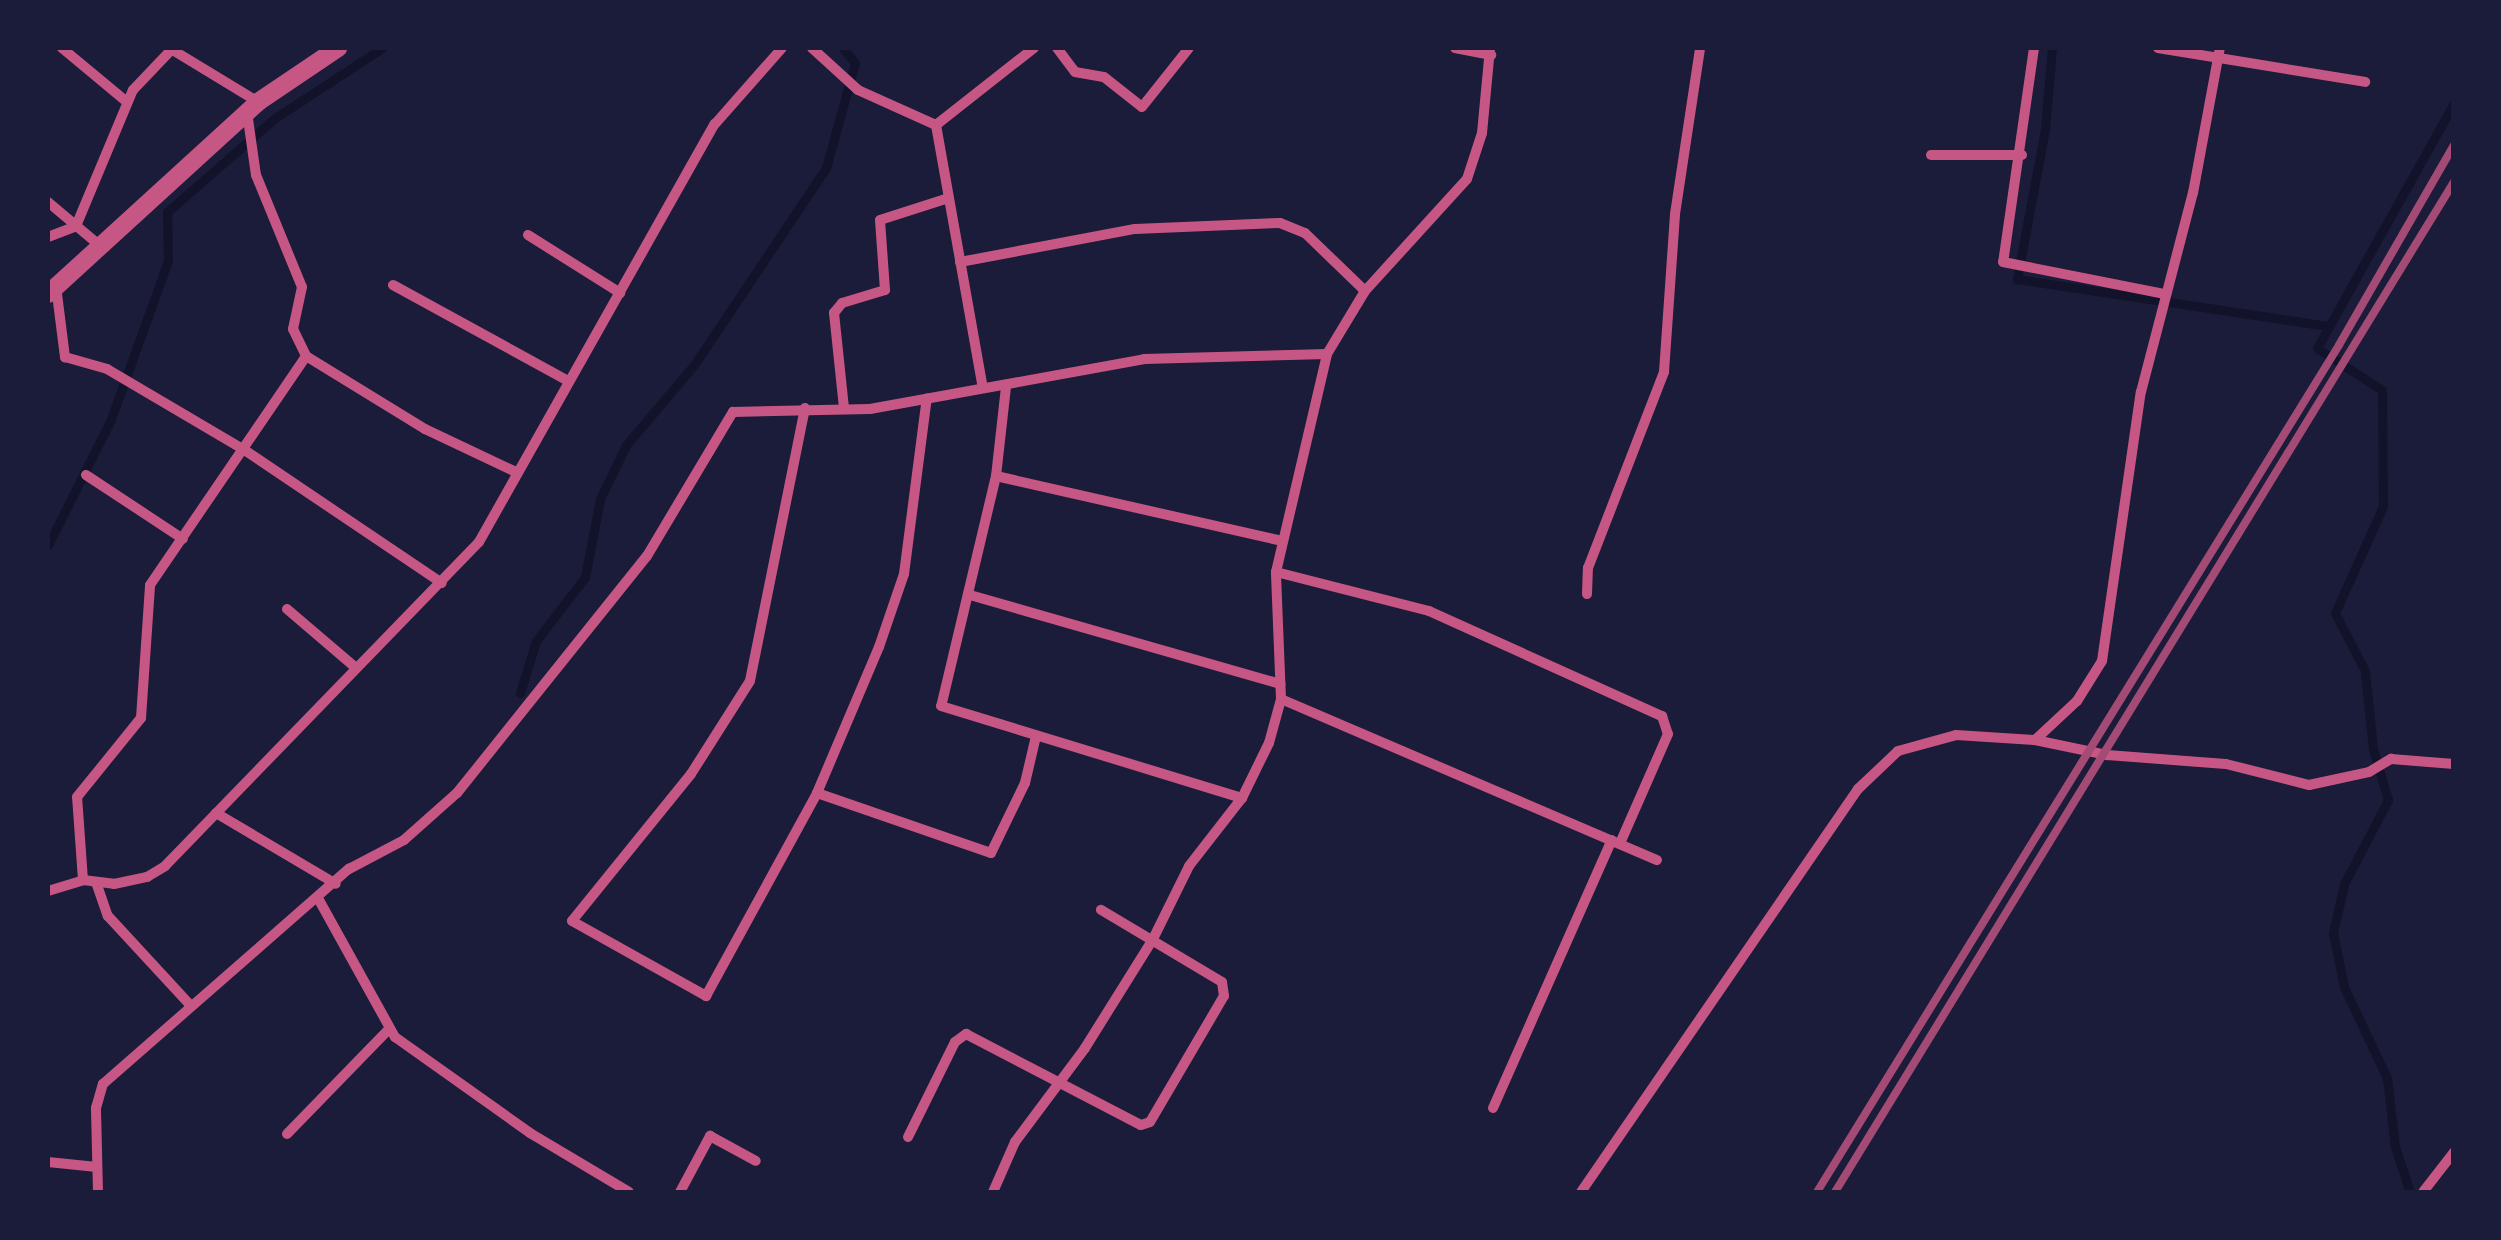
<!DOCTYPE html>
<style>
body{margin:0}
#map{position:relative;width:2501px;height:1240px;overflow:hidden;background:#1b1b3a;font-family:"Public Sans",sans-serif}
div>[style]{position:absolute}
.stream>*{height:9px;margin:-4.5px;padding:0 4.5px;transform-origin:4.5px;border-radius:4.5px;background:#12122b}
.minor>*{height:10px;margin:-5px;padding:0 5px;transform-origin:5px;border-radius:5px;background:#c65784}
.tertiary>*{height:18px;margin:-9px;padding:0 9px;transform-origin:9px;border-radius:9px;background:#c65784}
.rail>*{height:8px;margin:-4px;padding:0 4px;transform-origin:4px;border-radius:4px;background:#a44b75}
span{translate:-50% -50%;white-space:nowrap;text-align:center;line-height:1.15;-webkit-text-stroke:9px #1b1b3a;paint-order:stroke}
.frame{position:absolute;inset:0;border:50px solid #1b1b3a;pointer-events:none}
</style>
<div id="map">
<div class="stream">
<i style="left:2052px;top:48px;width:81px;rotate:94.9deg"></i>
<i style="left:2045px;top:129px;width:153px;rotate:100.6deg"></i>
<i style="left:2017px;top:279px;width:315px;rotate:8.6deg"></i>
<i style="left:48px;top:545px;width:141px;rotate:-63.4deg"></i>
<i style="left:111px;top:419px;width:168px;rotate:-70.2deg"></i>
<i style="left:168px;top:261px;width:49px;rotate:-91.2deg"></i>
<i style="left:167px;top:212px;width:143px;rotate:-41deg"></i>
<i style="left:275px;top:118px;width:128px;rotate:-33.2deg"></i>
<i style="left:520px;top:693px;width:54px;rotate:-72.9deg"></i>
<i style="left:536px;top:641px;width:81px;rotate:-52.6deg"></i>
<i style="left:585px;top:577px;width:79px;rotate:-79.1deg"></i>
<i style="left:600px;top:499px;width:60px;rotate:-64.3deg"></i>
<i style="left:626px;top:445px;width:105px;rotate:-49.6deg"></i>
<i style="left:694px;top:365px;width:237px;rotate:-56.2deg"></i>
<i style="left:826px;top:168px;width:109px;rotate:-74.6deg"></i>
<i style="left:855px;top:63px;width:19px;rotate:-129deg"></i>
<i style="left:2410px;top:1192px;width:47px;rotate:-108.4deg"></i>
<i style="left:2395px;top:1147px;width:69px;rotate:-96.6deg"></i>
<i style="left:2387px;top:1078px;width:101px;rotate:-115.3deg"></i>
<i style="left:2344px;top:987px;width:55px;rotate:-101.5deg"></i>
<i style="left:2333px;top:933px;width:50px;rotate:-77.3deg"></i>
<i style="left:2344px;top:884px;width:95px;rotate:-62.4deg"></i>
<i style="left:2388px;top:800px;width:53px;rotate:-106.4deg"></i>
<i style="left:2373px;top:749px;width:78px;rotate:-95.9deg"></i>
<i style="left:2365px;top:671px;width:65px;rotate:-117.3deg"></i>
<i style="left:2335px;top:613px;width:117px;rotate:-65.8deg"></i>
<i style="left:2383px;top:506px;width:116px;rotate:-90.5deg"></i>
<i style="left:2382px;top:390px;width:77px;rotate:-147.1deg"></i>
<i style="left:2317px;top:348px;width:281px;rotate:-60.8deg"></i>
</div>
<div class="minor">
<i style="left:62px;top:48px;width:85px;rotate:39.7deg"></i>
<i style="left:812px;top:48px;width:62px;rotate:42.4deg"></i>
<i style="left:858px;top:90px;width:85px;rotate:24.2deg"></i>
<i style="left:936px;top:125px;width:267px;rotate:79.9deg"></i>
<i style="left:1057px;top:48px;width:30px;rotate:53deg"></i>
<i style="left:1075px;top:72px;width:29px;rotate:10deg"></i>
<i style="left:1104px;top:77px;width:48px;rotate:38.3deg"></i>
<i style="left:1142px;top:107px;width:75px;rotate:-51.5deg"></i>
<i style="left:1455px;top:48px;width:37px;rotate:11deg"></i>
<i style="left:2034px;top:48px;width:216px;rotate:98.2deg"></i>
<i style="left:2003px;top:262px;width:164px;rotate:11.2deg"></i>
<i style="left:2158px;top:48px;width:210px;rotate:9.3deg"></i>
<i style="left:171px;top:49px;width:102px;rotate:31.3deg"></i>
<i style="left:247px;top:112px;width:64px;rotate:81.9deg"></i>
<i style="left:256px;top:175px;width:121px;rotate:67.7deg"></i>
<i style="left:302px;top:287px;width:43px;rotate:102.1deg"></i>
<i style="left:293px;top:329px;width:30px;rotate:64deg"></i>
<i style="left:936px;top:125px;width:125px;rotate:-38.2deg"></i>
<i style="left:1931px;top:155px;width:91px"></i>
<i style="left:48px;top:202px;width:67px;rotate:40.1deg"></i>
<i style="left:528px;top:235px;width:109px;rotate:32.2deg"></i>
<i style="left:48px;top:237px;width:30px;rotate:-21deg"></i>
<i style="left:76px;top:226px;width:147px;rotate:-67.3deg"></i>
<i style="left:133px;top:90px;width:58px;rotate:-46.4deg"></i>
<i style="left:960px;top:262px;width:178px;rotate:-10.7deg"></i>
<i style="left:1135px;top:229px;width:145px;rotate:-2.4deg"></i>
<i style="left:1280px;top:223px;width:27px;rotate:22deg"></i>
<i style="left:1305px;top:233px;width:83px;rotate:44deg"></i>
<i style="left:393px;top:285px;width:200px;rotate:28.7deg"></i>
<i style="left:56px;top:286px;width:72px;rotate:82.8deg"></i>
<i style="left:65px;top:357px;width:44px;rotate:15.9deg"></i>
<i style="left:107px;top:369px;width:161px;rotate:30.5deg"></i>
<i style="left:246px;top:451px;width:236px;rotate:34deg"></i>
<i style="left:1006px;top:387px;width:90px;rotate:96.4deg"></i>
<i style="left:996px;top:476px;width:236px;rotate:103.4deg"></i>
<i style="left:941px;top:706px;width:315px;rotate:17deg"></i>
<i style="left:805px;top:408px;width:278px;rotate:101.4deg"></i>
<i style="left:750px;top:681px;width:110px;rotate:122.4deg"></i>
<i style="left:691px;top:774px;width:189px;rotate:129deg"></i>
<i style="left:572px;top:921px;width:154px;rotate:29.2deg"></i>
<i style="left:706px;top:996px;width:231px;rotate:-61.3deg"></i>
<i style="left:817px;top:793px;width:159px;rotate:-67deg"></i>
<i style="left:879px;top:647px;width:77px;rotate:-71.1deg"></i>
<i style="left:904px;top:574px;width:177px;rotate:-82.6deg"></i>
<i style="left:844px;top:408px;width:96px;rotate:-96deg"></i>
<i style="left:834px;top:313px;width:13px;rotate:-51deg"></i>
<i style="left:842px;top:303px;width:45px;rotate:-16.8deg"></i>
<i style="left:885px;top:290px;width:70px;rotate:-94.1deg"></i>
<i style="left:880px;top:220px;width:72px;rotate:-17.7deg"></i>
<i style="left:86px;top:475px;width:116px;rotate:33.4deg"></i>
<i style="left:996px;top:476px;width:292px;rotate:12.8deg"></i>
<i style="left:1276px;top:572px;width:158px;rotate:14.3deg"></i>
<i style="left:1429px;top:611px;width:256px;rotate:24.3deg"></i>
<i style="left:1662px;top:716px;width:19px;rotate:72deg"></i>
<i style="left:1668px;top:734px;width:117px;rotate:113.7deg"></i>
<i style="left:1587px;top:594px;width:26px;rotate:-88deg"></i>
<i style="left:1588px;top:568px;width:210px;rotate:-68.8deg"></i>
<i style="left:1664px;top:372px;width:158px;rotate:-86deg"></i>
<i style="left:1675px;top:214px;width:168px;rotate:-81.4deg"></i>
<i style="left:970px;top:595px;width:323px;rotate:16deg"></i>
<i style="left:287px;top:609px;width:91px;rotate:40.5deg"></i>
<i style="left:1281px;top:699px;width:409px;rotate:23.2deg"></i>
<i style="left:2035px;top:740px;width:57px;rotate:-42.9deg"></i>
<i style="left:2077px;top:701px;width:47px;rotate:-58deg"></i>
<i style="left:2102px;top:661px;width:272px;rotate:-81.8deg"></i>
<i style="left:2141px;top:392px;width:206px;rotate:-75.4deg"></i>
<i style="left:2193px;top:193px;width:147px;rotate:-79.5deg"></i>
<i style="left:817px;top:793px;width:184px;rotate:19deg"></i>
<i style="left:991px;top:853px;width:78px;rotate:-64.1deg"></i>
<i style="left:1025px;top:783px;width:48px;rotate:-76.8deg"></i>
<i style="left:216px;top:813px;width:139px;rotate:30.6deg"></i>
<i style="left:83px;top:880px;width:83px;rotate:-94.1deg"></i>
<i style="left:77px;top:797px;width:102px;rotate:-51deg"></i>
<i style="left:141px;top:718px;width:133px;rotate:-86.1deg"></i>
<i style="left:150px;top:585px;width:277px;rotate:-55.7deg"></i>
<i style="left:306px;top:356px;width:140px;rotate:31.5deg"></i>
<i style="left:425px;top:429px;width:98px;rotate:25.3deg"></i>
<i style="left:96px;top:882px;width:36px;rotate:71deg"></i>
<i style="left:108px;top:916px;width:122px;rotate:47.3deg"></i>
<i style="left:48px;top:891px;width:37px;rotate:-17deg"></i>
<i style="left:83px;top:880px;width:31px;rotate:7deg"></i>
<i style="left:114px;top:884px;width:34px;rotate:-12deg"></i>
<i style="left:147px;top:877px;width:21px;rotate:-31deg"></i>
<i style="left:165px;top:866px;width:451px;rotate:-45.9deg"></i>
<i style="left:479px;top:542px;width:480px;rotate:-60.6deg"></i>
<i style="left:715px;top:124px;width:101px;rotate:-48.6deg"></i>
<i style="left:319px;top:900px;width:157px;rotate:61deg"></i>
<i style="left:395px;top:1037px;width:166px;rotate:35.4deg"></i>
<i style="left:530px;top:1133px;width:115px;rotate:30.8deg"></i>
<i style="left:1493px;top:1108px;width:293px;rotate:-66.1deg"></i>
<i style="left:287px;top:1134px;width:145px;rotate:-45.8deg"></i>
<i style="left:908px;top:1137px;width:106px;rotate:-63.7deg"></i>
<i style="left:955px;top:1042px;width:14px;rotate:-36deg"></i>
<i style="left:966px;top:1034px;width:197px;rotate:27.5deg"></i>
<i style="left:1141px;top:1125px;width:9px;rotate:-18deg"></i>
<i style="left:1150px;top:1122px;width:146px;rotate:-59.6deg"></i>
<i style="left:1224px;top:996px;width:14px;rotate:-98deg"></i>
<i style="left:1222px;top:982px;width:141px;rotate:-149.2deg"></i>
<i style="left:48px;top:1162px;width:49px;rotate:5.8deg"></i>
<i style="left:98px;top:1192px;width:84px;rotate:-91.4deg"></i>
<i style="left:96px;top:1108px;width:25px;rotate:-74deg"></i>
<i style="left:103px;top:1084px;width:327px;rotate:-41.2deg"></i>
<i style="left:349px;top:869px;width:62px;rotate:-27.8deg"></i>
<i style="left:404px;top:840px;width:71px;rotate:-41.6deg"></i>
<i style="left:457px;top:793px;width:304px;rotate:-51.3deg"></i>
<i style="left:647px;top:556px;width:168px;rotate:-59.2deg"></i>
<i style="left:733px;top:412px;width:137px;rotate:-1.3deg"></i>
<i style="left:870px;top:409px;width:279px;rotate:-10.3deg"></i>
<i style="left:1144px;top:359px;width:183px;rotate:-1.6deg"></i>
<i style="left:680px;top:1192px;width:64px;rotate:-61.8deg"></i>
<i style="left:710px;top:1136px;width:52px;rotate:28.5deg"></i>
<i style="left:993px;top:1192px;width:55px;rotate:-66.3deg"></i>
<i style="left:1015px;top:1142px;width:117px;rotate:-53.3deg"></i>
<i style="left:1085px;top:1048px;width:128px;rotate:-58deg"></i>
<i style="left:1153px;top:939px;width:81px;rotate:-63.7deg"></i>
<i style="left:1189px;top:866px;width:86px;rotate:-52.1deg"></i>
<i style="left:1242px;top:798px;width:61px;rotate:-63.9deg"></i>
<i style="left:1269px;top:743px;width:46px;rotate:-74.7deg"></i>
<i style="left:1281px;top:699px;width:127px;rotate:-92.3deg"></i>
<i style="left:1276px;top:572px;width:224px;rotate:-76.8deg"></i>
<i style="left:1327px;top:354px;width:74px;rotate:-58.9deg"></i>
<i style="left:1365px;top:291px;width:151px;rotate:-47.7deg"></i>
<i style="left:1467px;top:179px;width:48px;rotate:-71.9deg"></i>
<i style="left:1482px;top:133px;width:85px;rotate:-84.6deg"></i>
<i style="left:1581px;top:1192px;width:489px;rotate:-55.5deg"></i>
<i style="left:1858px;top:789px;width:55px;rotate:-43.5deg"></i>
<i style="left:1898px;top:751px;width:60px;rotate:-15.4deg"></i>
<i style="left:1956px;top:735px;width:79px;rotate:3.6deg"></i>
<i style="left:2035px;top:740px;width:74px;rotate:11.8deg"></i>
<i style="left:2107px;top:755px;width:119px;rotate:4.3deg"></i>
<i style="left:2226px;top:764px;width:86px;rotate:14.2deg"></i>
<i style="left:2309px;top:785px;width:61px;rotate:-12.2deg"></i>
<i style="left:2369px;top:772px;width:26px;rotate:-31deg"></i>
<i style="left:2391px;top:759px;width:63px;rotate:4.5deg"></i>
<i style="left:2423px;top:1192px;width:51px;rotate:-52.2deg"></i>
</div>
<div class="tertiary">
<i style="left:48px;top:294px;width:285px;rotate:-42.4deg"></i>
<i style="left:258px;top:102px;width:97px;rotate:-34deg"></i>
</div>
<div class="rail">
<i style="left:1817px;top:1192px;width:995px;rotate:-58.35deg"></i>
<i style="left:2339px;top:345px;width:231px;rotate:-60.1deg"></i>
<i style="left:1835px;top:1192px;width:1185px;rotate:-58.5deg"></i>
</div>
<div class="frame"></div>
</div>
